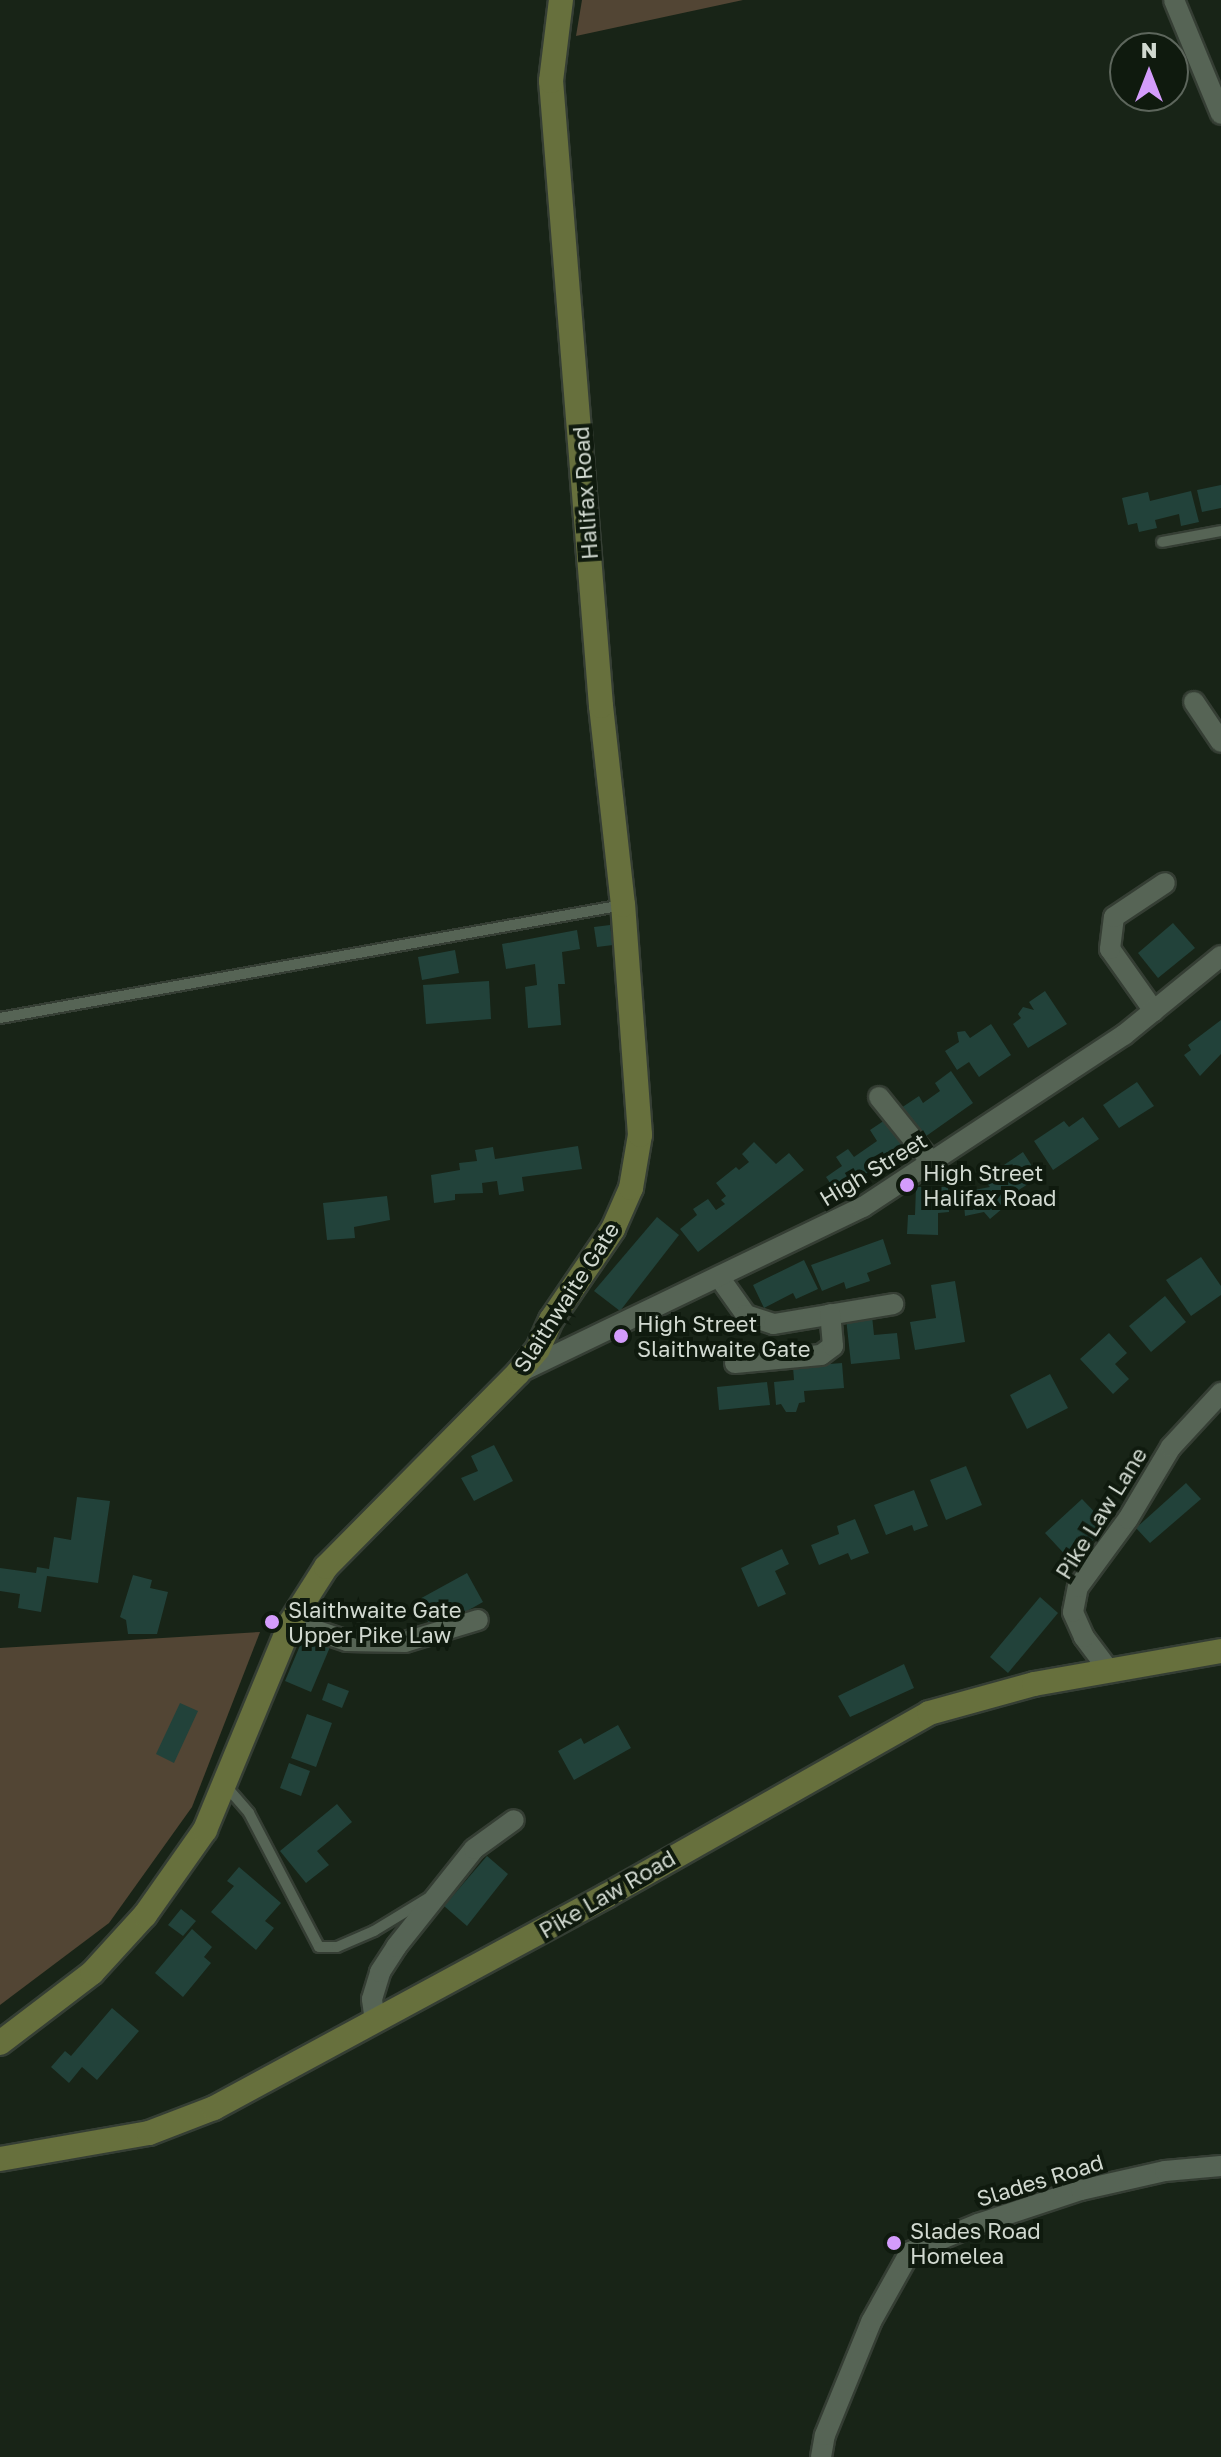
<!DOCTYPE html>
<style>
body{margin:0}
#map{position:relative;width:1221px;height:2457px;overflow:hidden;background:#182417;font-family:"Golos Text",sans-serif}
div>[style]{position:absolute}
.green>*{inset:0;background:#524534}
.building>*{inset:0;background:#22423a}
.roads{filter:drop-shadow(2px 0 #353e34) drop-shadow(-2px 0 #353e34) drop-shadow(0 2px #353e34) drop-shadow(0 -2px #353e34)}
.lane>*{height:10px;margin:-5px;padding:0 5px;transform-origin:5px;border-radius:5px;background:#566455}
.street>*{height:20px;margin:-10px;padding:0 10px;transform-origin:10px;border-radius:10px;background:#566455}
.secondary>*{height:24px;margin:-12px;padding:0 12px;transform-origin:12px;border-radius:12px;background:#67703d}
.dots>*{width:22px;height:22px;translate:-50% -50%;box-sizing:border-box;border:4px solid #0f1a0e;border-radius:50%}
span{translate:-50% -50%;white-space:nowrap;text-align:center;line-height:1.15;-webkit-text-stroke:8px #0f1a0e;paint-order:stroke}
.street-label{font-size:22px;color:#d1d9d0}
.poi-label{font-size:22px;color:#d1d9d0}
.left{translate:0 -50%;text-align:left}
.north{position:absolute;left:1109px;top:32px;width:80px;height:80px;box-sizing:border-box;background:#0f1a0e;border:2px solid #5d665c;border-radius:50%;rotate:0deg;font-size:22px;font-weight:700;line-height:32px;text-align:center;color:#d1d9d0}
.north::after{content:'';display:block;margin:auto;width:28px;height:36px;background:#d49cfc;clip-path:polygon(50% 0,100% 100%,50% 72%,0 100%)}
</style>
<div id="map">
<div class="green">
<i style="clip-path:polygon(582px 0,743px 0,576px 36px)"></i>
<i style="clip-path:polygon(260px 1632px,192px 1807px,109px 1923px,0 2005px,0 1648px)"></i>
</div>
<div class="building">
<i style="clip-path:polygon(1221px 485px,1221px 508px,1202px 512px,1197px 490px)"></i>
<i style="clip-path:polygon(1191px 491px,1199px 522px,1181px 526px,1179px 514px,1155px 520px,1157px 528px,1139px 532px,1137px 523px,1128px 525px,1122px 498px,1148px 492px,1150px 501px)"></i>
<i style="clip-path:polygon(1173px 923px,1195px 948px,1158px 978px,1138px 953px)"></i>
<i style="clip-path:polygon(610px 925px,613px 945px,597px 947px,594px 927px)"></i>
<i style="clip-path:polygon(577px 930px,580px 949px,562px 952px,565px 984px,558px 984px,561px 1025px,528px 1028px,525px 987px,537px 985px,535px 964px,506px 969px,502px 944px)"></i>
<i style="clip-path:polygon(455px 950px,459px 973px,422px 980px,418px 957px)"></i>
<i style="clip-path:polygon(489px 981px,491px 1019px,426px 1024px,423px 985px)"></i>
<i style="clip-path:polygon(1045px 991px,1067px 1024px,1028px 1048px,1013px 1024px,1021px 1018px,1018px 1014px,1023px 1007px,1034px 1010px,1029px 1002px)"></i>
<i style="clip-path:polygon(1221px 1020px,1221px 1054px,1200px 1076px,1184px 1055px,1191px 1050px,1188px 1045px)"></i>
<i style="clip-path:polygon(991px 1024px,1011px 1055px,979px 1077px,969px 1062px,957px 1070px,945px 1051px,959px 1042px,957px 1032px,965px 1031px,970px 1038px)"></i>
<i style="clip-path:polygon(951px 1071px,973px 1103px,922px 1139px,901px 1108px,919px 1096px,923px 1103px,940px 1091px,935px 1083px)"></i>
<i style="clip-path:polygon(1137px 1082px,1154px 1106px,1119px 1128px,1103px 1105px)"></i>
<i style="clip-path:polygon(1083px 1117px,1099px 1139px,1053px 1170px,1034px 1141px,1064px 1121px,1069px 1127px)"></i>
<i style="clip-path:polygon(888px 1118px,908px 1148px,839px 1196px,826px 1177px,842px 1166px,836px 1157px,848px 1149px,854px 1157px,877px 1141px,870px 1130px)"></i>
<i style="clip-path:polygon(754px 1142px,776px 1164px,789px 1153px,804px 1170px,698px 1252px,680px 1229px,697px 1215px,693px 1209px,708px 1199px,716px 1210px,725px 1204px,721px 1200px,726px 1196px,716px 1183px,736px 1167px,739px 1170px,749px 1162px,742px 1154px)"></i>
<i style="clip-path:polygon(578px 1146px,582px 1169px,522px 1177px,524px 1191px,499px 1195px,497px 1181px,482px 1183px,483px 1193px,455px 1194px,455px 1200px,434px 1203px,431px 1175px,460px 1170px,459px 1163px,477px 1161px,475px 1150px,493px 1147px,495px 1159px)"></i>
<i style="clip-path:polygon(1023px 1152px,1039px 1177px,1014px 1193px,1016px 1197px,990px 1219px,984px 1212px,965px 1216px,963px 1192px,990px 1187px,983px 1179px)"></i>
<i style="clip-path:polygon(916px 1187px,948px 1187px,949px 1212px,938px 1213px,938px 1235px,907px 1234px,908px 1215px,915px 1215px)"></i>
<i style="clip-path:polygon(387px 1196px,390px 1220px,354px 1227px,355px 1238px,327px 1240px,323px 1203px)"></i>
<i style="clip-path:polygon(657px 1217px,679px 1235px,620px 1311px,594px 1291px)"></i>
<i style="clip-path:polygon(883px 1239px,891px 1264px,867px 1273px,870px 1281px,846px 1289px,844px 1282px,822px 1291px,811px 1265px)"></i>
<i style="clip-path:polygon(1201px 1257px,1221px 1286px,1221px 1295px,1191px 1316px,1166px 1280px)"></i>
<i style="clip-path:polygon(804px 1260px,818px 1289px,796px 1299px,793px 1293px,764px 1308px,753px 1285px)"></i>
<i style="clip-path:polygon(955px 1281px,965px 1342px,915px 1350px,910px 1322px,936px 1318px,931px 1285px)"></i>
<i style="clip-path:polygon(1165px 1296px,1186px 1322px,1151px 1352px,1129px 1326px)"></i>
<i style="clip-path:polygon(872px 1316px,874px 1335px,897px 1333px,900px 1359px,851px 1364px,846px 1318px)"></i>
<i style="clip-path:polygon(1109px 1333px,1127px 1353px,1115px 1364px,1129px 1379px,1113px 1394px,1080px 1359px)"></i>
<i style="clip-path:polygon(842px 1363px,844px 1388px,804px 1391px,805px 1402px,799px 1403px,796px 1412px,786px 1412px,781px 1404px,776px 1405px,774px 1382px,794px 1380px,793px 1367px)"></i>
<i style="clip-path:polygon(1050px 1374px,1068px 1408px,1027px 1429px,1010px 1395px)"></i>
<i style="clip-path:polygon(767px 1382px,770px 1405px,719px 1410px,717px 1387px)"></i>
<i style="clip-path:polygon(494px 1445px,513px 1481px,474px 1501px,461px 1478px,478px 1471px,471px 1456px)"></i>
<i style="clip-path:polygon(966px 1466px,982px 1505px,946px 1520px,930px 1480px)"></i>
<i style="clip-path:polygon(1186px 1483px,1201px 1499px,1150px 1543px,1136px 1528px)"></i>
<i style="clip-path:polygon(914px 1490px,928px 1526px,914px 1531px,912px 1525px,886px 1535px,874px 1505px)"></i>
<i style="clip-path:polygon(77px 1497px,110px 1501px,98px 1583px,47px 1576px,41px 1612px,18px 1608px,20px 1594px,0 1591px,0 1568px,36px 1573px,37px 1567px,49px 1569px,54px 1537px,71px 1540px)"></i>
<i style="clip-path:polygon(1082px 1499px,1108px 1526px,1071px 1561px,1045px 1533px)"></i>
<i style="clip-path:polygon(855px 1519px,869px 1553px,851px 1560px,848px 1553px,819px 1565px,811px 1545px,839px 1534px,837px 1526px)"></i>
<i style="clip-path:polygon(782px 1549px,789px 1564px,775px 1571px,786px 1594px,758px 1607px,741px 1568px)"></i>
<i style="clip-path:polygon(467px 1573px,483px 1602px,433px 1630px,416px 1601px)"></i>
<i style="clip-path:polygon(133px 1575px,152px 1580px,150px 1588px,168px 1592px,157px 1634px,128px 1634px,126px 1620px,120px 1617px)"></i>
<i style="clip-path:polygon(1040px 1597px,1058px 1613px,1008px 1673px,990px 1657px)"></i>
<i style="clip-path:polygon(304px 1636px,330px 1647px,311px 1692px,285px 1681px)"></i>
<i style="clip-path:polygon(904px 1664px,914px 1688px,850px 1717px,838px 1696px)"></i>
<i style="clip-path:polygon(328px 1683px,349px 1691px,342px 1708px,322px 1700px)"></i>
<i style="clip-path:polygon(180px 1703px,198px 1711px,174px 1763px,156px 1754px)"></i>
<i style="clip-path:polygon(307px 1714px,332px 1723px,316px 1767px,291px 1758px)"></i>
<i style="clip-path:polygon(618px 1725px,631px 1748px,574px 1780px,558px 1751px,581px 1738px,584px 1744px)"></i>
<i style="clip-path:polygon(289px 1763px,310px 1771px,301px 1796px,280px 1788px)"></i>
<i style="clip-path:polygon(337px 1804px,352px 1822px,317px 1851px,329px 1865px,306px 1883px,280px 1851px)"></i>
<i style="clip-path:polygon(487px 1856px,508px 1874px,467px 1926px,444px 1906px)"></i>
<i style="clip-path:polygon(239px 1867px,281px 1903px,265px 1921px,274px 1928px,256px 1950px,211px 1912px,234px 1886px,227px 1881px)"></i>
<i style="clip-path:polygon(181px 1909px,196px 1921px,183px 1936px,168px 1925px)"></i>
<i style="clip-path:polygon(192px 1929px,212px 1947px,204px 1957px,211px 1963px,183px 1997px,155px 1973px)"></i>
<i style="clip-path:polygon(112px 2008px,139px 2031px,97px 2080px,82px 2067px,69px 2083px,51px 2067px,65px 2051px,71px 2056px)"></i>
</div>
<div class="roads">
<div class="lane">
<i style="left:1162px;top:542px;width:60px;rotate:-10.6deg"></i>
<i style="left:0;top:1018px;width:633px;rotate:-10.28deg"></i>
<i style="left:225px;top:1785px;width:37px;rotate:49deg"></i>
<i style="left:249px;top:1813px;width:151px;rotate:62.4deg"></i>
<i style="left:319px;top:1947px;width:18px"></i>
<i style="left:337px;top:1947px;width:40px;rotate:-23.4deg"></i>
<i style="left:374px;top:1931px;width:63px;rotate:-31.4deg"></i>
</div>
<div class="street">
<i style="left:1174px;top:0;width:123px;rotate:67.6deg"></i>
<i style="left:1194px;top:702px;width:48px;rotate:56deg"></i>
<i style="left:1154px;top:1011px;width:76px;rotate:-125.4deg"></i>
<i style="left:1110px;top:949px;width:32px;rotate:-83deg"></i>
<i style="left:1114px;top:917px;width:61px;rotate:-33.7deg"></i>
<i style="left:879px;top:1097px;width:85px;rotate:51.2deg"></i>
<i style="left:719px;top:1277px;width:47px;rotate:54.6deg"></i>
<i style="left:746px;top:1315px;width:29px;rotate:18deg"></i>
<i style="left:774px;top:1324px;width:121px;rotate:-9.5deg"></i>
<i style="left:735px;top:1363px;width:86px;rotate:-5.3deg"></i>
<i style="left:821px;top:1355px;width:15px;rotate:-37deg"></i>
<i style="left:833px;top:1346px;width:32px;rotate:-95deg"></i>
<i style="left:522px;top:1371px;width:378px;rotate:-25.7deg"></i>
<i style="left:863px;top:1207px;width:313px;rotate:-33.4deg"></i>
<i style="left:1124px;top:1035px;width:125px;rotate:-39.2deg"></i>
<i style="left:291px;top:1622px;width:59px;rotate:18.7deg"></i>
<i style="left:347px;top:1641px;width:58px;rotate:1deg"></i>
<i style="left:405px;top:1642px;width:76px;rotate:-16.8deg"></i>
<i style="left:1108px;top:1669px;width:40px;rotate:-127deg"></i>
<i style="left:1084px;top:1637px;width:27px;rotate:-114deg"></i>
<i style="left:1073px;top:1612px;width:25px;rotate:-79deg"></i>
<i style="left:1078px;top:1587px;width:84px;rotate:-53.7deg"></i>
<i style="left:1128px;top:1519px;width:84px;rotate:-59.2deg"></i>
<i style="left:1171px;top:1447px;width:74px;rotate:-47.2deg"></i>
<i style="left:375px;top:2021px;width:22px;rotate:-98deg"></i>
<i style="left:372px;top:1999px;width:28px;rotate:-73deg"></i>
<i style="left:380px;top:1972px;width:30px;rotate:-57deg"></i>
<i style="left:396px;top:1947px;width:125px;rotate:-51.5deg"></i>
<i style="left:474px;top:1849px;width:49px;rotate:-35.9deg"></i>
<i style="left:821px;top:2457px;width:22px;rotate:-80deg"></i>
<i style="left:825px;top:2435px;width:122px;rotate:-67.8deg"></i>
<i style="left:871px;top:2322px;width:80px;rotate:-60.9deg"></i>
<i style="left:910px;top:2252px;width:74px;rotate:-22.4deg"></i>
<i style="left:978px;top:2224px;width:108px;rotate:-18.3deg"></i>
<i style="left:1081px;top:2190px;width:86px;rotate:-12.7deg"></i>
<i style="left:1165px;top:2171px;width:56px;rotate:-5.1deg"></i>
</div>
<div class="secondary">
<i style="left:0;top:2043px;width:116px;rotate:-37.3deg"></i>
<i style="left:92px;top:1973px;width:79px;rotate:-47.6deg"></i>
<i style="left:145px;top:1915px;width:104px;rotate:-54.8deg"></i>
<i style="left:205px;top:1830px;width:225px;rotate:-67.5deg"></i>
<i style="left:291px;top:1622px;width:65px;rotate:-57.5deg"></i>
<i style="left:326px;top:1567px;width:273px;rotate:-45.3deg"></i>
<i style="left:518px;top:1373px;width:31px;rotate:-50deg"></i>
<i style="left:538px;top:1349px;width:32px;rotate:-66deg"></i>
<i style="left:551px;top:1320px;width:110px;rotate:-55.7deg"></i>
<i style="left:613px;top:1229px;width:45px;rotate:-66.3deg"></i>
<i style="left:631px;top:1188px;width:54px;rotate:-80.4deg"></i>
<i style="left:640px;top:1135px;width:231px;rotate:-94.2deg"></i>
<i style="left:623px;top:905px;width:200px;rotate:-96.3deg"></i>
<i style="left:601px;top:706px;width:627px;rotate:-94.57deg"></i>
<i style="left:551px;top:81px;width:82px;rotate:-83deg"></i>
<i style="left:0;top:2159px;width:151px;rotate:-9.9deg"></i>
<i style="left:149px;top:2133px;width:70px;rotate:-21deg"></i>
<i style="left:214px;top:2108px;width:446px;rotate:-28.4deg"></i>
<i style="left:606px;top:1896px;width:371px;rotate:-29.5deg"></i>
<i style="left:929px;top:1713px;width:109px;rotate:-15.4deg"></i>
<i style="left:1034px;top:1684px;width:190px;rotate:-10deg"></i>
</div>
</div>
<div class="dots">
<i style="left:907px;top:1185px;background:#d49cfc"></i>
<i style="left:621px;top:1336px;background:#d49cfc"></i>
<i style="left:272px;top:1622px;background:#d49cfc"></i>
<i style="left:894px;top:2243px;background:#d49cfc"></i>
</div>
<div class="street-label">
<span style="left:585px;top:493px;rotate:-94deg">Halifax Road</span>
<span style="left:873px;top:1169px;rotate:-31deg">High Street</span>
<span style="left:566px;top:1297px;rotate:-57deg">Slaithwaite Gate</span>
<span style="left:1101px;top:1513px;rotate:-58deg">Pike Law Lane</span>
<span style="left:607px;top:1894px;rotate:-30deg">Pike Law Road</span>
<span style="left:1040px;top:2180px;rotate:-17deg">Slades Road</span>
</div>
<div class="poi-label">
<span class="left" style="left:923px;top:1185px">High Street<br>Halifax Road</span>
<span class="left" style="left:637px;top:1336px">High Street<br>Slaithwaite Gate</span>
<span class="left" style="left:288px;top:1622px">Slaithwaite Gate<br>Upper Pike Law</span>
<span class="left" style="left:910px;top:2243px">Slades Road<br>Homelea</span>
</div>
<div class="north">N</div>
</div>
